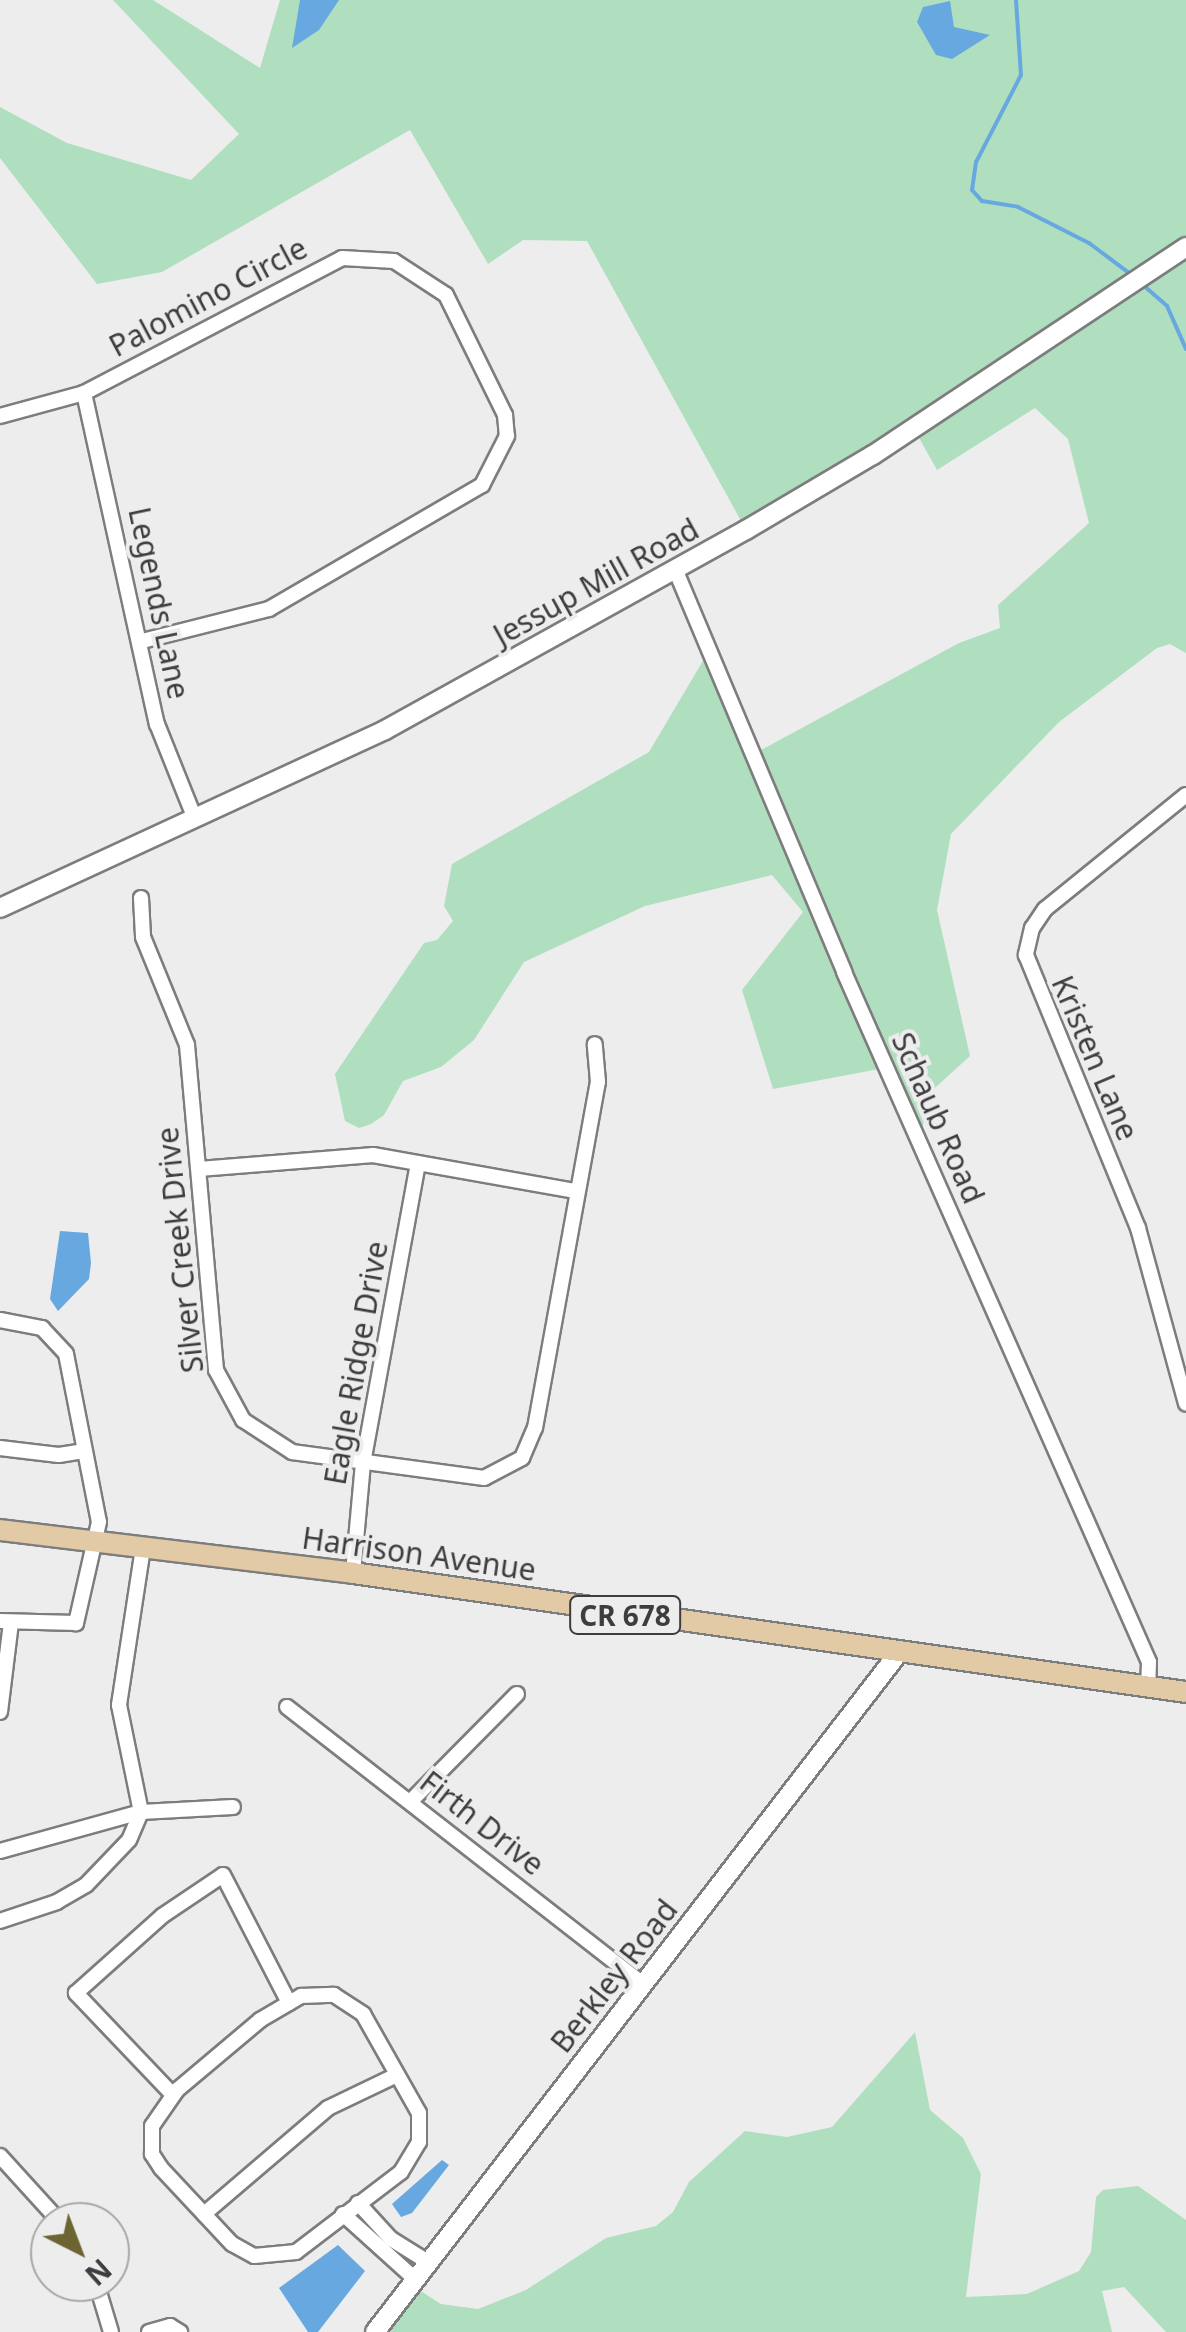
<!DOCTYPE html>
<style>
body{margin:0}
#map{position:relative;width:1186px;height:2332px;overflow:hidden;background:#ededee;font-family:"Noto Sans",sans-serif}
div>[style]{position:absolute}
.green>*{inset:0;background:#afdfbe}
.water>*{inset:0;background:#67a8e0}
.stream>*{height:4px;margin:-2px;padding:0 2px;transform-origin:2px;border-radius:2px;background:#67a8e0}
.roads{filter:drop-shadow(2px 0 #7d7d7e) drop-shadow(-2px 0 #7d7d7e) drop-shadow(0 2px #7d7d7e) drop-shadow(0 -2px #7d7d7e)}
.minor>*{height:14px;margin:-7px;padding:0 7px;transform-origin:7px;border-radius:7px;background:#fff}
.tertiary>*{height:18px;margin:-9px;padding:0 9px;transform-origin:9px;border-radius:9px;background:#fff}
.primary>*{height:20px;margin:-10px;padding:0 10px;transform-origin:10px;border-radius:10px;background:#e2caa6}
span{translate:-50% -50%;white-space:nowrap;text-align:center;line-height:1.15;-webkit-text-stroke:8px #ededee;paint-order:stroke}
.shield-label span{padding:2px 8px;background:#ededee;border:2px solid;border-radius:8px;-webkit-text-stroke-width:0}
.shield-label{font-size:28px;color:#3d3d3d;font-weight:700}
.street-label{font-size:30px;color:#3d3d3d}
.north{position:absolute;left:30px;top:2202px;width:100px;height:100px;box-sizing:border-box;background:#ededee;border:2px solid #a7a7a7;border-radius:50%;rotate:138deg;font-size:28px;font-weight:700;line-height:40px;text-align:center;color:#3d3d3d}
.north::after{content:'';display:block;margin:auto;width:35px;height:45px;background:#6d6531;clip-path:polygon(50% 0,100% 100%,50% 72%,0 100%)}
</style>
<div id="map">
<div class="green">
<i style="clip-path:polygon(113px 0,153px 0,260px 68px,280px 0,1186px 0,1186px 653px,1170px 644px,1157px 648px,1059px 722px,951px 834px,937px 910px,970px 1056px,927px 1095px,923px 1127px,895px 1066px,773px 1089px,742px 990px,803px 912px,772px 875px,645px 906px,524px 962px,474px 1040px,441px 1067px,403px 1081px,384px 1115px,371px 1124px,359px 1128px,345px 1121px,335px 1074px,424px 943px,437px 940px,453px 921px,444px 906px,452px 864px,649px 752px,704px 659px,748px 757px,959px 643px,1000px 628px,998px 605px,1089px 523px,1068px 439px,1035px 408px,937px 470px,918px 436px,746px 530px,587px 241px,523px 240px,488px 264px,410px 130px,162px 272px,97px 284px,0 158px,0 107px,67px 143px,191px 180px,239px 134px)"></i>
<i style="clip-path:polygon(915px 2032px,930px 2110px,963px 2138px,981px 2174px,966px 2297px,1027px 2294px,1079px 2271px,1091px 2252px,1096px 2197px,1103px 2190px,1138px 2186px,1186px 2220px,1186px 2332px,1166px 2332px,1124px 2287px,1102px 2291px,1112px 2332px,387px 2332px,419px 2290px,441px 2304px,478px 2309px,526px 2290px,606px 2238px,656px 2226px,673px 2212px,689px 2182px,745px 2131px,787px 2137px,832px 2127px)"></i>
</div>
<div class="water">
<i style="clip-path:polygon(300px 0,339px 0,319px 30px,292px 48px)"></i>
<i style="clip-path:polygon(950px 1px,954px 27px,990px 35px,952px 59px,936px 55px,917px 22px,923px 7px)"></i>
<i style="clip-path:polygon(60px 1231px,88px 1233px,91px 1263px,89px 1279px,58px 1311px,50px 1299px)"></i>
<i style="clip-path:polygon(442px 2160px,449px 2165px,412px 2213px,401px 2217px,392px 2204px)"></i>
<i style="clip-path:polygon(338px 2245px,365px 2271px,318px 2332px,308px 2332px,279px 2288px)"></i>
</div>
<div class="stream">
<i style="left:1016px;top:0;width:75px;rotate:86.2deg"></i>
<i style="left:1021px;top:75px;width:98px;rotate:117.3deg"></i>
<i style="left:976px;top:162px;width:28px;rotate:98deg"></i>
<i style="left:972px;top:190px;width:15px;rotate:48deg"></i>
<i style="left:982px;top:201px;width:36px;rotate:9deg"></i>
<i style="left:1018px;top:207px;width:80px;rotate:26.9deg"></i>
<i style="left:1089px;top:243px;width:54px;rotate:36.7deg"></i>
<i style="left:1143px;top:285px;width:32px;rotate:41deg"></i>
<i style="left:1167px;top:306px;width:47px;rotate:66.2deg"></i>
</div>
<div class="roads">
<div class="minor">
<i style="left:84px;top:393px;width:339px;rotate:77.6deg"></i>
<i style="left:157px;top:724px;width:102px;rotate:68.2deg"></i>
<i style="left:0;top:416px;width:87px;rotate:-15.3deg"></i>
<i style="left:84px;top:393px;width:291px;rotate:-27.6deg"></i>
<i style="left:342px;top:258px;width:52px;rotate:3.3deg"></i>
<i style="left:394px;top:261px;width:62px;rotate:33.2deg"></i>
<i style="left:446px;top:295px;width:134px;rotate:63.8deg"></i>
<i style="left:505px;top:415px;width:21px;rotate:85deg"></i>
<i style="left:507px;top:436px;width:55px;rotate:117deg"></i>
<i style="left:482px;top:485px;width:246px;rotate:149.8deg"></i>
<i style="left:269px;top:609px;width:134px;rotate:165.8deg"></i>
<i style="left:675px;top:569px;width:437px;rotate:67.2deg"></i>
<i style="left:844px;top:972px;width:754px;rotate:66.15deg"></i>
<i style="left:1149px;top:1662px;width:25px;rotate:92deg"></i>
<i style="left:1186px;top:795px;width:181px;rotate:141deg"></i>
<i style="left:1045px;top:909px;width:23px;rotate:124deg"></i>
<i style="left:1032px;top:928px;width:28px;rotate:103deg"></i>
<i style="left:1026px;top:955px;width:295px;rotate:67.7deg"></i>
<i style="left:1138px;top:1228px;width:182px;rotate:74.7deg"></i>
<i style="left:141px;top:898px;width:39px;rotate:87deg"></i>
<i style="left:143px;top:937px;width:117px;rotate:67.8deg"></i>
<i style="left:187px;top:1045px;width:326px;rotate:84.9deg"></i>
<i style="left:216px;top:1370px;width:57px;rotate:61.6deg"></i>
<i style="left:243px;top:1420px;width:59px;rotate:33.1deg"></i>
<i style="left:292px;top:1452px;width:194px;rotate:7.7deg"></i>
<i style="left:484px;top:1478px;width:43px;rotate:-27.8deg"></i>
<i style="left:522px;top:1458px;width:33px;rotate:-67deg"></i>
<i style="left:535px;top:1428px;width:352px;rotate:-79.7deg"></i>
<i style="left:598px;top:1082px;width:38px;rotate:-95deg"></i>
<i style="left:199px;top:1169px;width:175px;rotate:-4.6deg"></i>
<i style="left:373px;top:1155px;width:206px;rotate:10.1deg"></i>
<i style="left:0;top:1320px;width:43px;rotate:10.8deg"></i>
<i style="left:42px;top:1328px;width:35px;rotate:47deg"></i>
<i style="left:66px;top:1354px;width:171px;rotate:78.9deg"></i>
<i style="left:99px;top:1522px;width:104px;rotate:102.8deg"></i>
<i style="left:76px;top:1623px;width:76px;rotate:-178.5deg"></i>
<i style="left:0;top:1448px;width:59px;rotate:6.8deg"></i>
<i style="left:59px;top:1455px;width:26px;rotate:-9deg"></i>
<i style="left:143px;top:1548px;width:159px;rotate:98.7deg"></i>
<i style="left:119px;top:1705px;width:109px;rotate:78.4deg"></i>
<i style="left:141px;top:1812px;width:92px;rotate:-3.1deg"></i>
<i style="left:353px;top:1573px;width:110px;rotate:-84.8deg"></i>
<i style="left:363px;top:1463px;width:305px;rotate:-79.6deg"></i>
<i style="left:287px;top:1707px;width:451px;rotate:37.9deg"></i>
<i style="left:0;top:1712px;width:90px;rotate:-83deg"></i>
<i style="left:410px;top:1802px;width:152px;rotate:-45.3deg"></i>
<i style="left:0;top:1851px;width:146px;rotate:-15.5deg"></i>
<i style="left:141px;top:1812px;width:30px;rotate:113deg"></i>
<i style="left:129px;top:1840px;width:62px;rotate:133.7deg"></i>
<i style="left:86px;top:1885px;width:34px;rotate:150deg"></i>
<i style="left:57px;top:1902px;width:60px;rotate:161.6deg"></i>
<i style="left:334px;top:1995px;width:35px;rotate:33deg"></i>
<i style="left:363px;top:2014px;width:114px;rotate:60.5deg"></i>
<i style="left:419px;top:2113px;width:29px;rotate:90deg"></i>
<i style="left:419px;top:2142px;width:35px;rotate:121deg"></i>
<i style="left:401px;top:2172px;width:132px;rotate:142.7deg"></i>
<i style="left:296px;top:2252px;width:42px;rotate:174.6deg"></i>
<i style="left:254px;top:2256px;width:25px;rotate:-151deg"></i>
<i style="left:232px;top:2244px;width:104px;rotate:-133.1deg"></i>
<i style="left:161px;top:2168px;width:17px;rotate:-123deg"></i>
<i style="left:152px;top:2154px;width:28px;rotate:-90deg"></i>
<i style="left:152px;top:2126px;width:44px;rotate:-55.2deg"></i>
<i style="left:177px;top:2090px;width:109px;rotate:-40.1deg"></i>
<i style="left:260px;top:2020px;width:48px;rotate:-30.3deg"></i>
<i style="left:301px;top:1996px;width:33px;rotate:-2deg"></i>
<i style="left:173px;top:2095px;width:141px;rotate:-133.6deg"></i>
<i style="left:76px;top:1993px;width:115px;rotate:-41.8deg"></i>
<i style="left:162px;top:1916px;width:73px;rotate:-33.9deg"></i>
<i style="left:223px;top:1875px;width:144px;rotate:62.7deg"></i>
<i style="left:0;top:2156px;width:89px;rotate:47.7deg"></i>
<i style="left:358px;top:2203px;width:49px;rotate:47.5deg"></i>
<i style="left:391px;top:2239px;width:44px;rotate:31.9deg"></i>
<i style="left:204px;top:2214px;width:163px;rotate:-40.5deg"></i>
<i style="left:328px;top:2108px;width:76px;rotate:-25.6deg"></i>
<i style="left:343px;top:2214px;width:97px;rotate:42.1deg"></i>
<i style="left:96px;top:2282px;width:52px;rotate:73.3deg"></i>
<i style="left:149px;top:2332px;width:22px;rotate:-16deg"></i>
<i style="left:170px;top:2326px;width:12px;rotate:31deg"></i>
</div>
<div class="tertiary">
<i style="left:0;top:908px;width:424px;rotate:-24.8deg"></i>
<i style="left:385px;top:730px;width:413px;rotate:-29deg"></i>
<i style="left:746px;top:530px;width:147px;rotate:-30.6deg"></i>
<i style="left:873px;top:455px;width:376px;rotate:-33.6deg"></i>
<i style="left:375px;top:2332px;width:855px;rotate:-52.37deg"></i>
</div>
<div class="primary">
<i style="left:0;top:1530px;width:356px;rotate:6.9deg"></i>
<i style="left:353px;top:1573px;width:841px;rotate:8.13deg"></i>
</div>
</div>
<div class="shield-label">
<span style="left:625px;top:1615px">CR 678</span>
</div>
<div class="street-label">
<span style="left:208px;top:297px;rotate:-28deg">Palomino Circle</span>
<span style="left:596px;top:582px;rotate:-29deg">Jessup Mill Road</span>
<span style="left:159px;top:603px;rotate:78deg">Legends Lane</span>
<span style="left:1095px;top:1058px;rotate:67deg">Kristen Lane</span>
<span style="left:938px;top:1118px;rotate:66deg">Schaub Road</span>
<span style="left:180px;top:1250px;rotate:-96deg">Silver Creek Drive</span>
<span style="left:356px;top:1363px;rotate:-80deg">Eagle Ridge Drive</span>
<span style="left:419px;top:1554px;rotate:8deg">Harrison Avenue</span>
<span style="left:482px;top:1823px;rotate:38deg">Firth Drive</span>
<span style="left:614px;top:1976px;rotate:-52deg">Berkley Road</span>
</div>
<div class="north">N</div>
</div>
